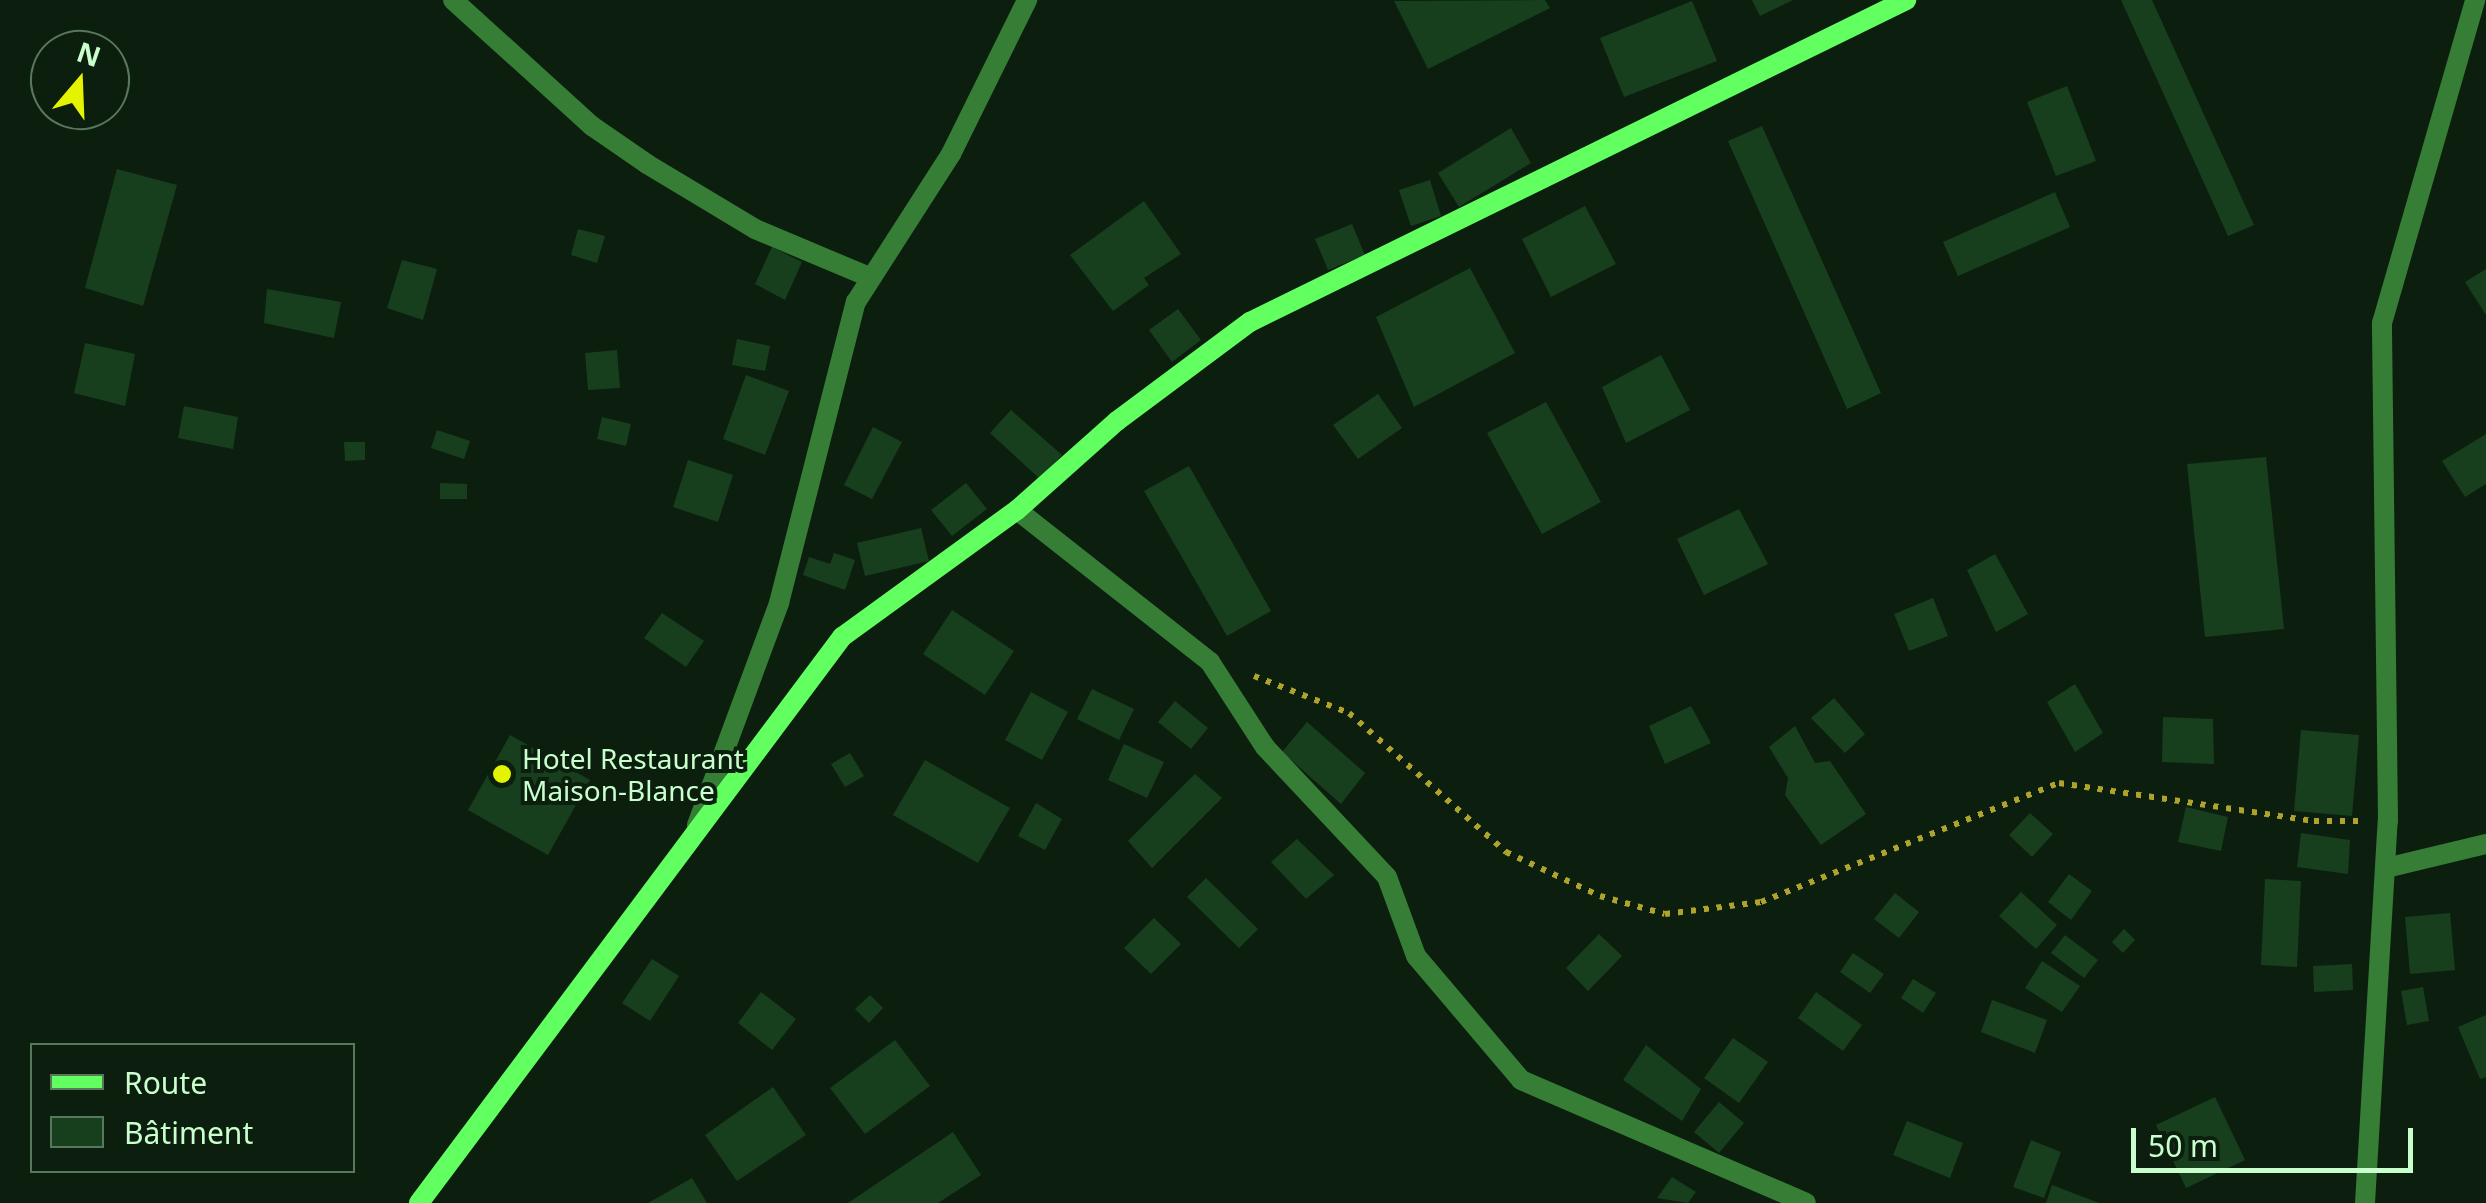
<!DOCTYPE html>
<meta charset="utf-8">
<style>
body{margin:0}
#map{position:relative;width:2486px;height:1203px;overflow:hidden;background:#0c1e0e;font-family:"Noto Sans",sans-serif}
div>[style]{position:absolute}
.building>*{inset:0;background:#173f1e}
.path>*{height:6px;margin-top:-3px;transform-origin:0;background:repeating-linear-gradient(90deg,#b0a32b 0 5px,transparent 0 13px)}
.street>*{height:20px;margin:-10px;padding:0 10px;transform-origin:10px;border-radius:10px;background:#367d36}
.secondary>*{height:20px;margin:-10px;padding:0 10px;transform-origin:10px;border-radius:10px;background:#61ff5f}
.dots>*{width:28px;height:28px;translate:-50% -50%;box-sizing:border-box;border:5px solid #0c1e0e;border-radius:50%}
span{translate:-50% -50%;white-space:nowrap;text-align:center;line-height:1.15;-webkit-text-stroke:8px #0c1e0e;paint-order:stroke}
.poi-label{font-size:28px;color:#c8ffcd}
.left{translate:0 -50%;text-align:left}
.legend{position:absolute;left:30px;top:1043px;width:325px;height:130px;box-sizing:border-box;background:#0c1e0e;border:2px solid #57785a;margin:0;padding:12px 18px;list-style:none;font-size:30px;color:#c8ffcd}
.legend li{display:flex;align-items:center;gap:20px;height:50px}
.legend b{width:50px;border:2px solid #57785a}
.north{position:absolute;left:30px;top:30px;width:100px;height:100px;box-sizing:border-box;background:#0c1e0e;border:2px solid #57785a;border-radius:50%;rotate:19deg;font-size:28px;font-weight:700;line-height:40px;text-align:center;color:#c8ffcd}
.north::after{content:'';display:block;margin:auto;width:35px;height:45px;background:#e4f300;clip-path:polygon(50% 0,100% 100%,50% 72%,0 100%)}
.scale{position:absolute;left:2131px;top:1128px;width:282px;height:45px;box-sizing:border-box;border:5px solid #c8ffcd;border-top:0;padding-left:12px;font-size:30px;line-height:35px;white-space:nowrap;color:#c8ffcd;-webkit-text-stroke:8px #0c1e0e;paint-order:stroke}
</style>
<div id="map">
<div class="building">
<i style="clip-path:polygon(1545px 0,1550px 8px,1428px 69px,1394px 1px)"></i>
<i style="clip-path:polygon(1752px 0,1793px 0,1760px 16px)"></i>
<i style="clip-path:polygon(2121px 0,2152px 0,2254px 225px,2228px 236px)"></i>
<i style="clip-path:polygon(1692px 1px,1717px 61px,1624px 97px,1600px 38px)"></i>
<i style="clip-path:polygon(2067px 86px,2096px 161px,2056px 176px,2027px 102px)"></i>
<i style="clip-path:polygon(1762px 126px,1881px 393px,1847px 409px,1728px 141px)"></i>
<i style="clip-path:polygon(1511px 128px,1531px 163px,1459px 207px,1438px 173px)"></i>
<i style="clip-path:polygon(117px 169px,177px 185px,143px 306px,85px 288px)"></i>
<i style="clip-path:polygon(1430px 180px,1441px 216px,1411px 226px,1399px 190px)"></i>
<i style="clip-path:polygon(2055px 192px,2070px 227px,1958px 276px,1943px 242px)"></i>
<i style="clip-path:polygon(1144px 201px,1181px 254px,1144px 278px,1149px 285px,1113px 311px,1070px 255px)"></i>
<i style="clip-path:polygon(1585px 206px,1616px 264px,1551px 297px,1522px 239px)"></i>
<i style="clip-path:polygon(1352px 224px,1365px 255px,1328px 270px,1315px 239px)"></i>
<i style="clip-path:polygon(578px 229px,605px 236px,597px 263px,571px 255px)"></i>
<i style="clip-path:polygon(772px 247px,802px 262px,785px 300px,755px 284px)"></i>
<i style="clip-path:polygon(402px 260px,437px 269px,423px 320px,387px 308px)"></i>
<i style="clip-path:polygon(1470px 268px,1515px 353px,1414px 407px,1376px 317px)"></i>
<i style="clip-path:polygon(2486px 269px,2486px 315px,2465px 282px)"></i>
<i style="clip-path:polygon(267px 289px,341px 302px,334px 338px,264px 323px)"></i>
<i style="clip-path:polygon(1178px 309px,1201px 340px,1172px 362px,1149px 330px)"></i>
<i style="clip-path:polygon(737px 339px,770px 346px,765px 371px,732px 365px)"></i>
<i style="clip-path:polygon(85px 343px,135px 354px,125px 406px,74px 393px)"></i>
<i style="clip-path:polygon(617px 350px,620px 388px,588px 390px,585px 353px)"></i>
<i style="clip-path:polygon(1661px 355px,1690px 410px,1626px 443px,1602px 387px)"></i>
<i style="clip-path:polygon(746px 375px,789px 391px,765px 455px,723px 439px)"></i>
<i style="clip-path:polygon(1378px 394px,1402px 428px,1358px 459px,1333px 425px)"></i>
<i style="clip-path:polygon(1546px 402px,1601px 502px,1542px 534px,1487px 433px)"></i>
<i style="clip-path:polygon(184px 406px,238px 417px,233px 449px,178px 438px)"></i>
<i style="clip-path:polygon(1011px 410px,1062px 455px,1040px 479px,990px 433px)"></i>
<i style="clip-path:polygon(602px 417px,631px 424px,626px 446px,597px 439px)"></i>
<i style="clip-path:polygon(873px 427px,902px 442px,872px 499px,844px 485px)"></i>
<i style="clip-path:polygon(437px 430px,470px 441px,464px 459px,431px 448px)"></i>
<i style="clip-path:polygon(2486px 434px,2486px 484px,2465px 497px,2442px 461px)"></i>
<i style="clip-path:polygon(344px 442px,365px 442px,365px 460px,345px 461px)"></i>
<i style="clip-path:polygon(2266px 457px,2284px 629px,2205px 637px,2187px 464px)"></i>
<i style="clip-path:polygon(688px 460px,733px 475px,718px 522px,673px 507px)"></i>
<i style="clip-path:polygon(1189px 466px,1271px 611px,1227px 636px,1144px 491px)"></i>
<i style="clip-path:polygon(440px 483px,467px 484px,467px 499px,440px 499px)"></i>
<i style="clip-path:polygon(966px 483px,987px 509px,952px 536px,931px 510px)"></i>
<i style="clip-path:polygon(1739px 509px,1768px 564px,1704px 595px,1677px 539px)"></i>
<i style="clip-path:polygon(921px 528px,929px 561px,865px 576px,857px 543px)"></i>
<i style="clip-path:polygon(834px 553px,855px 560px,845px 590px,803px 575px,809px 557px,830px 564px)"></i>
<i style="clip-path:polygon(1995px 554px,2028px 614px,1996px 632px,1967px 570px)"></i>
<i style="clip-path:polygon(1933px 598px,1948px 636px,1909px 651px,1894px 614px)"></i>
<i style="clip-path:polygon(952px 610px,1014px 651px,985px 695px,923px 654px)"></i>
<i style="clip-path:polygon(662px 613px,704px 641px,686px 667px,644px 638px)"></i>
<i style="clip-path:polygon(2075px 684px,2103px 733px,2075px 752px,2047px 702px)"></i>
<i style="clip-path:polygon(1092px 689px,1134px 709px,1119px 740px,1077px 719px)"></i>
<i style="clip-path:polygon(1031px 692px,1068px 712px,1042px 760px,1005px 740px)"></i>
<i style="clip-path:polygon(1834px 698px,1865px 734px,1845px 753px,1811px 718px)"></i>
<i style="clip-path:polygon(1175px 701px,1208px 728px,1191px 749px,1158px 722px)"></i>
<i style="clip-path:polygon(1691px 706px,1711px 743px,1665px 764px,1649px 726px)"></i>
<i style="clip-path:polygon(2163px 717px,2213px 719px,2214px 764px,2162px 762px)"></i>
<i style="clip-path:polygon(1307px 722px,1365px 773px,1341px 804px,1282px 752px)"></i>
<i style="clip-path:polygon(1795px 726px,1815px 763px,1830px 761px,1866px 814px,1821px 845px,1785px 795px,1788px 778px,1769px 747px)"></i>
<i style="clip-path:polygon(2301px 730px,2359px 735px,2352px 816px,2294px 811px)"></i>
<i style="clip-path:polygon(510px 735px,590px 780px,548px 855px,468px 810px)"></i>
<i style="clip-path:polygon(1124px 744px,1164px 762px,1147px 798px,1108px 780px)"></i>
<i style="clip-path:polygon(850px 753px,864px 776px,845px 787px,831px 764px)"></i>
<i style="clip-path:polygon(925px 760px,1010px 808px,978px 863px,893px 815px)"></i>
<i style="clip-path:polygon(1195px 774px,1222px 798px,1152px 868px,1128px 841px)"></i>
<i style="clip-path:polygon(1036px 803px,1062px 819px,1045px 850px,1018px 836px)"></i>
<i style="clip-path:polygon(2186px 807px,2228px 817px,2221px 851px,2178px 842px)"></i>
<i style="clip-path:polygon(2030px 813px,2053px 834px,2032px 857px,2009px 835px)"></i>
<i style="clip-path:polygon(2301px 833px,2350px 840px,2348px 874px,2297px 867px)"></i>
<i style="clip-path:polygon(1297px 839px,1334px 875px,1306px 899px,1271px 862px)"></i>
<i style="clip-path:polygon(2069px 874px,2092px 891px,2071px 920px,2048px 902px)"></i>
<i style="clip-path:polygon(1206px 878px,1258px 929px,1239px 948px,1187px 897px)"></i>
<i style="clip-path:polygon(2265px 879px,2301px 881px,2297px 967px,2261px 965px)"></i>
<i style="clip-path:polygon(2021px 892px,2057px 925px,2036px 949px,1999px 916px)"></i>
<i style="clip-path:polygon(1895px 893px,1919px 912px,1899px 938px,1874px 919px)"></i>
<i style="clip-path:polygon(2450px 913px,2455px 970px,2410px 974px,2405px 917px)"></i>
<i style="clip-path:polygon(1154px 918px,1181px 944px,1151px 974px,1124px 948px)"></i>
<i style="clip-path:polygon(2124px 929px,2135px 940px,2123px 953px,2112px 942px)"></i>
<i style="clip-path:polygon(1599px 934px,1622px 956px,1588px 991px,1566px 968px)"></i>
<i style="clip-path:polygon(2065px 935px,2098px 960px,2084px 978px,2051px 953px)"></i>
<i style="clip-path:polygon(1853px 953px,1884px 974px,1870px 993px,1840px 972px)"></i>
<i style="clip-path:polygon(652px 959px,679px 976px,650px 1021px,622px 1003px)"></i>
<i style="clip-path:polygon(2042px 961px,2080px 986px,2062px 1012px,2025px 988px)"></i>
<i style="clip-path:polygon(2352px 964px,2353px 990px,2314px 992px,2313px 966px)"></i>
<i style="clip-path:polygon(1913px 979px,1936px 993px,1923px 1013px,1901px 998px)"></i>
<i style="clip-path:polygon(2423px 987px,2429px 1021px,2407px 1025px,2401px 991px)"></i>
<i style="clip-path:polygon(761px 992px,796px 1019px,772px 1050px,738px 1023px)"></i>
<i style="clip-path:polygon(1816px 992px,1862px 1025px,1843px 1051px,1798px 1018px)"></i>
<i style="clip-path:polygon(870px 995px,883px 1008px,869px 1023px,855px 1009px)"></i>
<i style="clip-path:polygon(1992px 1000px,2047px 1020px,2035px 1053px,1981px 1032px)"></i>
<i style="clip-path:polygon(2486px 1015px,2486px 1077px,2480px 1079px,2458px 1027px)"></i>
<i style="clip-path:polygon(1733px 1038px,1768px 1062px,1739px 1103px,1704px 1078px)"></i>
<i style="clip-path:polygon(895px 1040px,930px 1086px,865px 1134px,830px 1088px)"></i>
<i style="clip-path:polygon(1646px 1045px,1701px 1089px,1682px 1121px,1623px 1080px)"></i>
<i style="clip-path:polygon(773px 1087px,806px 1135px,737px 1181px,705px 1135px)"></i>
<i style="clip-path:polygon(2215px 1097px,2245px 1160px,2186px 1188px,2156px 1125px)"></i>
<i style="clip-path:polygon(1719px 1102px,1744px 1123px,1719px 1153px,1694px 1132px)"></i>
<i style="clip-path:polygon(1907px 1121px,1963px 1143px,1950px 1178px,1893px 1155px)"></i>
<i style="clip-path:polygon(953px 1132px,981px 1175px,938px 1203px,848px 1203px)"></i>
<i style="clip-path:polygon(2031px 1140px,2061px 1152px,2044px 1198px,2013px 1187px)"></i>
<i style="clip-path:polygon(1672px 1177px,1696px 1192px,1688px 1203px,1657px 1198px)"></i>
<i style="clip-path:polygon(692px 1178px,707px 1203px,648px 1203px)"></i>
<i style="clip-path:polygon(2052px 1185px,2099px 1203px,2046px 1203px)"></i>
</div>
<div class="path">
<i style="left:1254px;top:676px;width:102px;rotate:21.3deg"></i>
<i style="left:1349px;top:713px;width:210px;rotate:41.5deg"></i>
<i style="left:1506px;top:852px;width:104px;rotate:25.1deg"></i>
<i style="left:1600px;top:896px;width:67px;rotate:15.5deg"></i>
<i style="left:1665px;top:914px;width:97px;rotate:-7.1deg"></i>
<i style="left:1761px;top:902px;width:321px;rotate:-21.8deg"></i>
<i style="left:2059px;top:783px;width:258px;rotate:8.5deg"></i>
<i style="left:2314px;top:821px;width:48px"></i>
</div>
<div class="street">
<i style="left:453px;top:0;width:188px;rotate:42.2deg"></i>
<i style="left:592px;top:126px;width:67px;rotate:34.6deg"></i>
<i style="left:647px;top:164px;width:126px;rotate:31deg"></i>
<i style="left:755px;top:229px;width:124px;rotate:22.8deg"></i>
<i style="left:1017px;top:510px;width:246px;rotate:38.2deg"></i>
<i style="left:1210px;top:662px;width:101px;rotate:57.1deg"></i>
<i style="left:1265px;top:747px;width:178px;rotate:46.8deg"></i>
<i style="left:1387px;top:877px;width:84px;rotate:69.8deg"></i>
<i style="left:1416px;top:956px;width:162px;rotate:49.7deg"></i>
<i style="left:1521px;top:1080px;width:310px;rotate:23.3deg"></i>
<i style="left:697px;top:825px;width:237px;rotate:-69.7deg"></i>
<i style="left:779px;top:603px;width:311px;rotate:-75.7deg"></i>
<i style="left:856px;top:302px;width:176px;rotate:-57.3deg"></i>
<i style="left:951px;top:154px;width:172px;rotate:-63.7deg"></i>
<i style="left:2386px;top:868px;width:103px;rotate:-13.5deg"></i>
<i style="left:2365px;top:1203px;width:383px;rotate:-86.6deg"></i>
<i style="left:2388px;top:821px;width:498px;rotate:-90.7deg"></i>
<i style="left:2382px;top:323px;width:336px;rotate:-73.9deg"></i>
</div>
<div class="secondary">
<i style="left:419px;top:1203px;width:707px;rotate:-53.23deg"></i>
<i style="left:842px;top:637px;width:216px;rotate:-36deg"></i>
<i style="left:1017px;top:510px;width:134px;rotate:-41.7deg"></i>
<i style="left:1117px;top:421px;width:166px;rotate:-36.7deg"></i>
<i style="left:1250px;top:322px;width:731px;rotate:-26.14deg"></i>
</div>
<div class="dots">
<i style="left:502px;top:774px;background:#e4f300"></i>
</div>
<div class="poi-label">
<span class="left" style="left:522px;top:774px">Hotel Restaurant<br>Maison-Blance</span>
</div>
<ul class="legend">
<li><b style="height:12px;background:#61ff5f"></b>Route</li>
<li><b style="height:28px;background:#173f1e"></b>Bâtiment</li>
</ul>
<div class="north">N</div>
<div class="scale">50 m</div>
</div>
